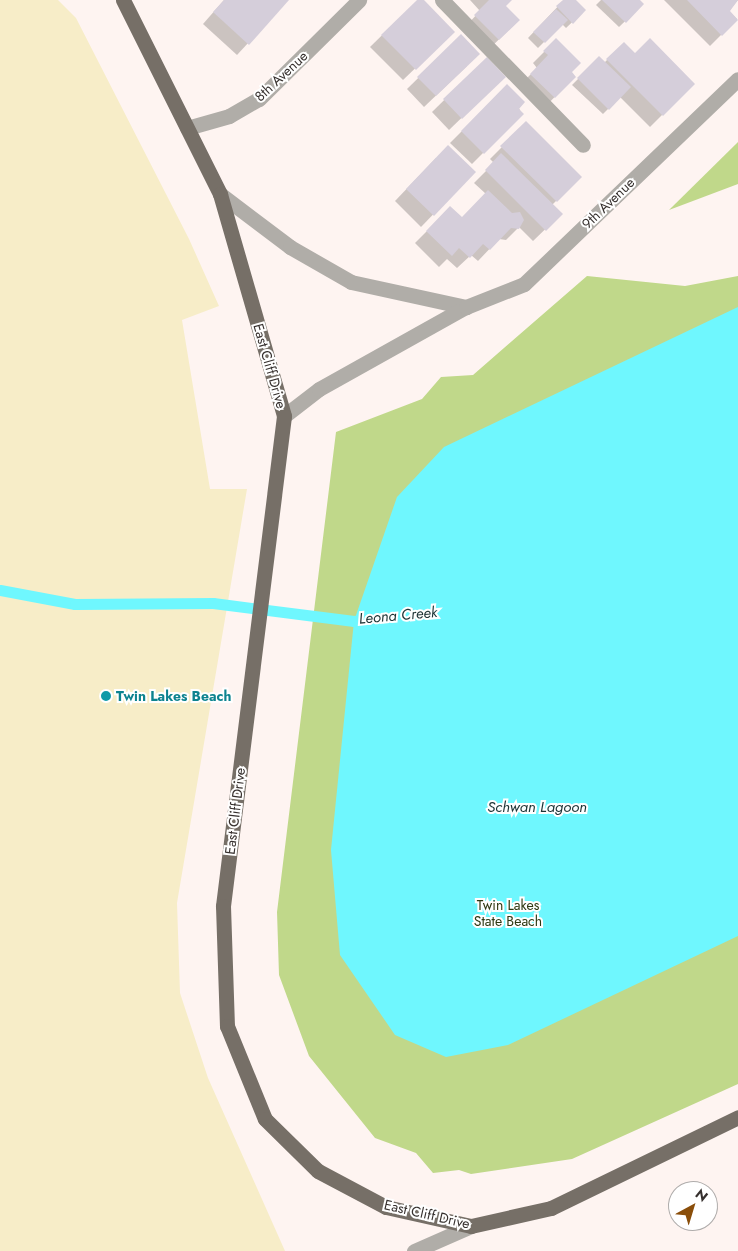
<!DOCTYPE html>
<style>
body{margin:0}
#map{position:relative;width:738px;height:1251px;overflow:hidden;background:#fef4f1;font-family:Jost,sans-serif}
div>[style]{position:absolute}
.green>*{inset:0;background:#c0d88a}
.sand>*{inset:0;background:#f7edc8}
.water>*{inset:0;background:#6ff7fe}
.shadow>*{inset:0;background:#0003}
.stream>*{height:11px;margin:-5.5px;padding:0 5.5px;transform-origin:5.5px;border-radius:5.5px;background:#6ff7fe}
.building>*{inset:0;background:#d5ceda}
.minor>*{height:15px;margin:-7.5px;padding:0 7.5px;transform-origin:7.5px;border-radius:7.5px;background:#b0ada8}
.major>*{height:15px;margin:-7.5px;padding:0 7.5px;transform-origin:7.5px;border-radius:7.5px;background:#766f67}
.dots>*{width:14px;height:14px;translate:-50% -50%;box-sizing:border-box;border:2px solid #fff;border-radius:50%}
span{translate:-50% -50%;white-space:nowrap;text-align:center;line-height:1.15;-webkit-text-stroke:4px #fff;paint-order:stroke}
.street-label{font-size:14px;color:#36302e}
.culture-label{font-size:14px;color:#0d838f;font-weight:700}
.left{translate:0 -50%;text-align:left}
.park-label{font-size:14px;color:#2e3813}
.water-label{font-size:15px;color:#1c3335;font-style:italic}
.north{position:absolute;left:668px;top:1181px;width:50px;height:50px;box-sizing:border-box;background:#fff;border:1px solid #afacab;border-radius:50%;rotate:39deg;font-size:14px;font-weight:700;line-height:20px;text-align:center;color:#36302e}
.north::after{content:'';display:block;margin:auto;width:18px;height:22px;background:#8a4e0a;clip-path:polygon(50% 0,100% 100%,50% 72%,0 100%)}
</style>
<div id="map">
<div class="green">
<i style="clip-path:polygon(738px 142px,738px 184px,669px 210px)"></i>
<i style="clip-path:polygon(587px 276px,685px 286px,738px 276px,738px 1084px,572px 1159px,471px 1174px,459px 1170px,433px 1173px,416px 1153px,375px 1138px,309px 1056px,279px 975px,277px 912px,336px 432px,422px 399px,441px 377px,473px 375px)"></i>
</div>
<div class="sand">
<i style="clip-path:polygon(0 0,58px 0,76px 18px,189px 239px,219px 306px,182px 320px,210px 489px,247px 489px,177px 903px,180px 993px,208px 1078px,285px 1251px,0 1251px)"></i>
</div>
<div class="water">
<i style="clip-path:polygon(738px 307px,738px 936px,508px 1045px,446px 1057px,395px 1035px,340px 955px,331px 850px,354px 621px,397px 497px,444px 447px)"></i>
</div>
<div class="shadow">
<i style="clip-path:polygon(224px 0,288px 0,237px 55px,203px 24px)"></i>
<i style="clip-path:polygon(418px 0,453px 32px,403px 80px,370px 47px)"></i>
<i style="clip-path:polygon(470px 0,511px 0,505px 6px,519px 20px,487px 51px,464px 28px,480px 11px)"></i>
<i style="clip-path:polygon(564px 0,574px 0,585px 10px,566px 28px,562px 24px,538px 48px,528px 38px)"></i>
<i style="clip-path:polygon(601px 0,639px 0,643px 4px,619px 27px,596px 5px)"></i>
<i style="clip-path:polygon(664px 0,738px 0,729px 11px,737px 19px,710px 46px)"></i>
<i style="clip-path:polygon(461px 36px,467px 66px,424px 107px,407px 89px)"></i>
<i style="clip-path:polygon(556px 40px,574px 77px,543px 109px,519px 86px,537px 68px,533px 63px)"></i>
<i style="clip-path:polygon(624px 43px,635px 55px,693px 84px,650px 127px,620px 97px,603px 114px,572px 85px,599px 58px,604px 63px)"></i>
<i style="clip-path:polygon(487px 58px,504px 77px,449px 130px,432px 112px)"></i>
<i style="clip-path:polygon(507px 86px,522px 114px,472px 164px,450px 143px)"></i>
<i style="clip-path:polygon(526px 123px,580px 177px,552px 205px,561px 214px,533px 241px,519px 227px,506px 240px,499px 239px,478px 261px,471px 255px,457px 268px,447px 259px,439px 267px,415px 243px,450px 208px,462px 219px,486px 194px,474px 183px,494px 163px,490px 159px)"></i>
<i style="clip-path:polygon(436px 158px,474px 172px,421px 227px,395px 201px)"></i>
</div>
<div class="stream">
<i style="left:0;top:590px;width:76px;rotate:10.6deg"></i>
<i style="left:75px;top:604px;width:138px;rotate:-0.4deg"></i>
<i style="left:213px;top:603px;width:142px;rotate:7.3deg"></i>
<i style="left:354px;top:621px;width:16px;rotate:-7deg"></i>
</div>
<div class="building">
<i style="clip-path:polygon(224px 0,289px 0,249px 45px,213px 12px)"></i>
<i style="clip-path:polygon(417px 0,424px 0,455px 32px,416px 70px,381px 35px)"></i>
<i style="clip-path:polygon(489px 0,512px 0,506px 6px,520px 20px,499px 40px,474px 15px)"></i>
<i style="clip-path:polygon(563px 0,576px 0,586px 10px,573px 24px,556px 6px)"></i>
<i style="clip-path:polygon(602px 0,640px 0,644px 4px,626px 23px)"></i>
<i style="clip-path:polygon(687px 0,738px 0,730px 11px,738px 20px,722px 36px)"></i>
<i style="clip-path:polygon(556px 9px,568px 20px,545px 43px,533px 32px)"></i>
<i style="clip-path:polygon(461px 34px,480px 54px,436px 96px,417px 77px)"></i>
<i style="clip-path:polygon(556px 38px,581px 63px,572px 72px,576px 77px,555px 98px,530px 74px,548px 55px,543px 51px)"></i>
<i style="clip-path:polygon(650px 38px,695px 84px,663px 116px,606px 59px,624px 42px,635px 53px)"></i>
<i style="clip-path:polygon(599px 56px,631px 87px,609px 110px,577px 78px)"></i>
<i style="clip-path:polygon(487px 57px,506px 77px,462px 119px,443px 99px)"></i>
<i style="clip-path:polygon(507px 84px,525px 102px,519px 109px,524px 114px,484px 154px,461px 131px)"></i>
<i style="clip-path:polygon(526px 121px,582px 177px,557px 202px,500px 146px)"></i>
<i style="clip-path:polygon(448px 145px,476px 172px,434px 216px,406px 189px)"></i>
<i style="clip-path:polygon(501px 153px,563px 214px,546px 231px,485px 170px)"></i>
<i style="clip-path:polygon(488px 190px,512px 213px,520px 212px,524px 220px,519px 229px,511px 228px,490px 250px,483px 244px,470px 258px,459px 248px,452px 256px,426px 231px,450px 206px,462px 217px)"></i>
</div>
<div class="minor">
<i style="left:442px;top:0;width:202px;rotate:45.8deg"></i>
<i style="left:187px;top:128px;width:44px;rotate:-15.9deg"></i>
<i style="left:229px;top:116px;width:34px;rotate:-30deg"></i>
<i style="left:259px;top:99px;width:141px;rotate:-44.7deg"></i>
<i style="left:220px;top:194px;width:88px;rotate:37.1deg"></i>
<i style="left:290px;top:247px;width:70px;rotate:29.8deg"></i>
<i style="left:351px;top:282px;width:118px;rotate:12.3deg"></i>
<i style="left:284px;top:416px;width:44px;rotate:-37.6deg"></i>
<i style="left:319px;top:389px;width:168px;rotate:-29.2deg"></i>
<i style="left:466px;top:307px;width:62px;rotate:-21.6deg"></i>
<i style="left:524px;top:284px;width:296px;rotate:-43.8deg"></i>
<i style="left:414px;top:1251px;width:62px;rotate:-23.7deg"></i>
</div>
<div class="major">
<i style="left:123px;top:0;width:217px;rotate:63.4deg"></i>
<i style="left:220px;top:194px;width:231px;rotate:73.9deg"></i>
<i style="left:284px;top:416px;width:494px;rotate:97.1deg"></i>
<i style="left:223px;top:906px;width:120px;rotate:88.1deg"></i>
<i style="left:227px;top:1026px;width:100px;rotate:67.8deg"></i>
<i style="left:265px;top:1119px;width:74px;rotate:44.5deg"></i>
<i style="left:318px;top:1171px;width:77px;rotate:27.9deg"></i>
<i style="left:386px;top:1207px;width:87px;rotate:12.6deg"></i>
<i style="left:471px;top:1226px;width:82px;rotate:-12.7deg"></i>
<i style="left:551px;top:1208px;width:208px;rotate:-25.9deg"></i>
</div>
<div class="dots">
<i style="left:106px;top:696px;background:#0f9aa8"></i>
</div>
<div class="street-label">
<span style="left:281px;top:76px;rotate:-43deg">8th Avenue</span>
<span style="left:608px;top:203px;rotate:-44deg">9th Avenue</span>
<span style="left:270px;top:366px;rotate:74deg">East Cliff Drive</span>
<span style="left:235px;top:811px;rotate:-83deg">East Cliff Drive</span>
<span style="left:427px;top:1214px;rotate:13deg">East Cliff Drive</span>
</div>
<div class="culture-label">
<span class="left" style="left:116px;top:696px">Twin Lakes Beach</span>
</div>
<div class="park-label">
<span style="left:508px;top:913px">Twin Lakes<br>State Beach</span>
</div>
<div class="water-label">
<span style="left:398px;top:616px;rotate:-5deg">Leona Creek</span>
<span style="left:537px;top:808px">Schwan Lagoon</span>
</div>
<div class="north">N</div>
</div>
